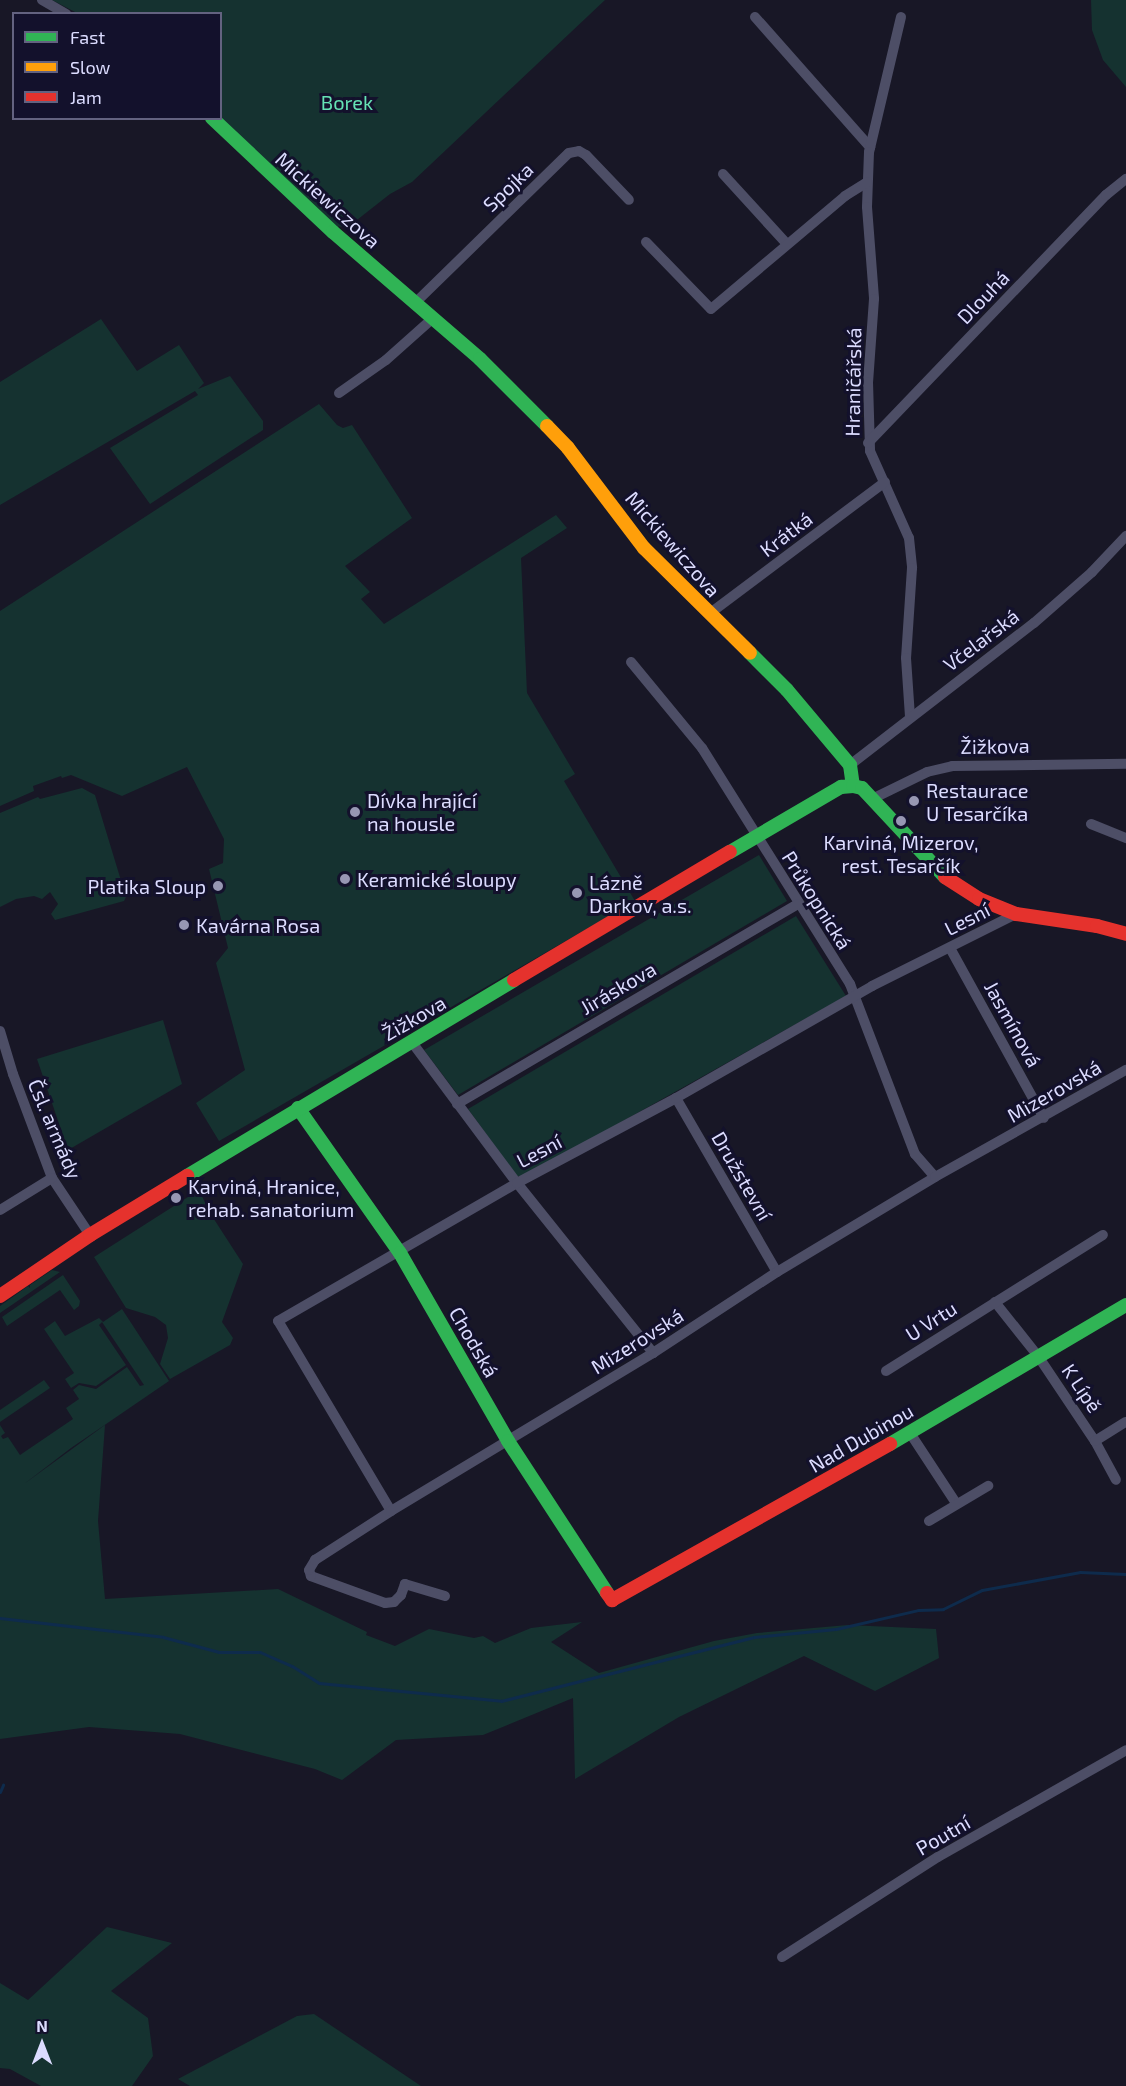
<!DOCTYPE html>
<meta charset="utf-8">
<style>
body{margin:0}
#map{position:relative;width:1126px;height:2086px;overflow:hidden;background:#181726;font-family:"Exo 2",sans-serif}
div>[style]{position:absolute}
.green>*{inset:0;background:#153230}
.stream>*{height:3px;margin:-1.5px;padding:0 1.5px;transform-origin:1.5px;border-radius:1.5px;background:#0e2b4c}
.street>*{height:10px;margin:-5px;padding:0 5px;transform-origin:5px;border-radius:5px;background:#4d4e66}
.fast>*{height:14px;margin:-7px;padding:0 7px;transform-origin:7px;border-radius:7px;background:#30b455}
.slow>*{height:14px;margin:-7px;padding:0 7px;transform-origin:7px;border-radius:7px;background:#ff9f0a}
.jam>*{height:14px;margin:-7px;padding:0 7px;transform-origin:7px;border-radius:7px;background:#e5322d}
.dots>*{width:16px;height:16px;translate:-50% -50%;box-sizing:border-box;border:3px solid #13112c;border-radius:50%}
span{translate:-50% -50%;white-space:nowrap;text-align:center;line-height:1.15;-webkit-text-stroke:6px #13112c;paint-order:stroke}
.park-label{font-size:20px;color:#65e2b5}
.street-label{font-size:20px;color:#dcdcff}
.poi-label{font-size:20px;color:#dcdcff}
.left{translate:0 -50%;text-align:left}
.right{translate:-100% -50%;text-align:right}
.legend{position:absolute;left:12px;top:12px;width:210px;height:108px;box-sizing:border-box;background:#13112c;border:2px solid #636280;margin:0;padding:8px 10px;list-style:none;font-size:18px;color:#dcdcff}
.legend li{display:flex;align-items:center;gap:12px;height:30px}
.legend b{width:30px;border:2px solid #636280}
.north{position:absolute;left:12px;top:2014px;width:60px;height:60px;-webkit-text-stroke:4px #13112c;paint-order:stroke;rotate:0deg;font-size:16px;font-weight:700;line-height:24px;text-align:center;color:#dcdcff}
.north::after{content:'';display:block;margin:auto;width:21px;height:27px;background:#dcdcff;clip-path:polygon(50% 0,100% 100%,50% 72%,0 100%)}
</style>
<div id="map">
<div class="green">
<i style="clip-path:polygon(52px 0,605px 0,412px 182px,390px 194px,348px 227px,328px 226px,220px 118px,220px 14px,77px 13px)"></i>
<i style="clip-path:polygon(1091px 0,1126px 0,1126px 87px,1103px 60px,1092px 30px)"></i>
<i style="clip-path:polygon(101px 319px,137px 371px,179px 345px,204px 383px,198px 389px,230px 376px,263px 421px,263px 430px,150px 504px,110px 448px,198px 395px,195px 391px,0 505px,0 382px)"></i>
<i style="clip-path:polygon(319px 404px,337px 425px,343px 428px,352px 425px,412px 518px,345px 566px,370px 592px,361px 599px,384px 624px,556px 515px,567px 528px,521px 558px,527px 693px,575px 774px,564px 781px,635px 901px,219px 1141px,196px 1103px,245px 1070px,216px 963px,228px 948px,209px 869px,223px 863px,224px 839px,187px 767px,122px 796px,71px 775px,62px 778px,61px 776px,33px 786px,34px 791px,0 806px,0 611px)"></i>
<i style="clip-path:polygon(82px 788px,95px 795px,126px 897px,124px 901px,55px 920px,51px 914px,58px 904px,50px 892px,42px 899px,34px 896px,16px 899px,0 907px,0 813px,38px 797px,40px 799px)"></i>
<i style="clip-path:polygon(759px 855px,787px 901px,458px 1095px,424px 1050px)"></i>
<i style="clip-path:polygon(796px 916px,846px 996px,525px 1176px,517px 1176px,468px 1109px)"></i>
<i style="clip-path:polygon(163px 1020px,182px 1084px,68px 1150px,37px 1059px)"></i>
<i style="clip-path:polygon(199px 1190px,210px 1213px,243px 1264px,222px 1322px,233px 1338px,230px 1345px,170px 1379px,160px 1364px,168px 1338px,166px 1325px,155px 1317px,126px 1308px,94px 1257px)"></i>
<i style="clip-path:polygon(52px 1270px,60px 1272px,0 1313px,0 1306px,28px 1286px,30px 1288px,30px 1285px)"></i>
<i style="clip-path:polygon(63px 1275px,80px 1301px,79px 1306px,74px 1310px,60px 1290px,7px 1326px,2px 1317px)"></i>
<i style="clip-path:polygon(122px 1309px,169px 1381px,71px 1448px,24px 1484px,105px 1425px,98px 1521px,105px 1599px,278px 1589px,367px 1632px,366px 1635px,395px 1646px,429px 1629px,474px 1638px,483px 1636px,495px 1643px,531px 1628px,582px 1622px,551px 1642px,599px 1673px,714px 1641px,757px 1633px,848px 1625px,936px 1629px,939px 1658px,875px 1691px,804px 1656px,679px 1717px,575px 1779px,573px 1698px,483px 1735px,396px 1740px,342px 1780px,315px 1769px,180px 1734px,89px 1727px,0 1739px,0 1425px,5px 1433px,1px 1436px,3px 1439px,8px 1437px,20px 1455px,73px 1419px,66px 1408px,79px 1399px,73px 1390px,79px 1385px,96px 1389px,127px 1367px,140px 1386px,144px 1385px,102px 1322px,99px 1325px,126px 1365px,96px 1386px,79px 1383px,71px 1388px,65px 1379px,74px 1373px,44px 1329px,55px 1321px,65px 1336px,99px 1318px,103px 1322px)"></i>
<i style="clip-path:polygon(44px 1380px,50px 1388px,0 1422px,0 1410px)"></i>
<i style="clip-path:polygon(107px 1927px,172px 1943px,111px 1991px,148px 2018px,153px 2056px,132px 2086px,41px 2086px,10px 2069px,0 2068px,0 1983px,28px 2000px)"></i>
<i style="clip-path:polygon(314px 2014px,421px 2086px,190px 2086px,178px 2079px,297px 2016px)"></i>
</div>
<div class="stream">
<i style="left:0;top:1618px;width:164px;rotate:6.6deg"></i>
<i style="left:163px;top:1637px;width:58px;rotate:15deg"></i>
<i style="left:219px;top:1652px;width:41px"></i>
<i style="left:260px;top:1652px;width:35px;rotate:24deg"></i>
<i style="left:292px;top:1666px;width:32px;rotate:32deg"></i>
<i style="left:319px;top:1683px;width:183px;rotate:5.6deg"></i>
<i style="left:501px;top:1701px;width:261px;rotate:-14.2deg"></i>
<i style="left:754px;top:1637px;width:82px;rotate:-5.6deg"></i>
<i style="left:836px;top:1629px;width:84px;rotate:-13deg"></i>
<i style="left:918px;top:1610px;width:25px;rotate:-2deg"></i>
<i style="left:943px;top:1609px;width:43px;rotate:-26deg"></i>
<i style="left:982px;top:1590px;width:100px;rotate:-10.4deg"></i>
<i style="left:1080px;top:1572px;width:46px;rotate:2.5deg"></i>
<i style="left:0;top:1792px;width:8px;rotate:-67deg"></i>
</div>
<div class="street">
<i style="left:42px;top:0;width:28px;rotate:30deg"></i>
<i style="left:755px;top:17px;width:174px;rotate:48.5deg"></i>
<i style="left:901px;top:17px;width:139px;rotate:103.3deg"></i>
<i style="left:869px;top:152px;width:55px;rotate:92.1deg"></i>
<i style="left:867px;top:207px;width:92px;rotate:85.6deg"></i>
<i style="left:874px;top:299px;width:83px;rotate:94.1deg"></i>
<i style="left:868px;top:382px;width:69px;rotate:88.3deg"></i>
<i style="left:870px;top:451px;width:95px;rotate:65.9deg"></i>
<i style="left:909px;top:538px;width:30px;rotate:84deg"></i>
<i style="left:912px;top:568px;width:90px;rotate:93.8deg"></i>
<i style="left:906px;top:658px;width:59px;rotate:86.1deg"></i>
<i style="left:723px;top:174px;width:95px;rotate:47.6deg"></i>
<i style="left:646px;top:242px;width:93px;rotate:45.9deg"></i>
<i style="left:711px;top:309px;width:175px;rotate:-40.1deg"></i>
<i style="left:845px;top:196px;width:26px;rotate:-32deg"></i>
<i style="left:414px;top:304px;width:216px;rotate:-44.3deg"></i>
<i style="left:569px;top:153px;width:10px;rotate:-11deg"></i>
<i style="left:579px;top:151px;width:8px;rotate:30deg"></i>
<i style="left:586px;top:155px;width:62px;rotate:46.3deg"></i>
<i style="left:339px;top:393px;width:57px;rotate:-35.1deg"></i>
<i style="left:386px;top:360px;width:62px;rotate:-41.7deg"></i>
<i style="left:868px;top:443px;width:344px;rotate:-46.2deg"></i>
<i style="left:1106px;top:195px;width:26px;rotate:-39deg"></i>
<i style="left:709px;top:614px;width:220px;rotate:-36.9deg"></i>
<i style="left:631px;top:662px;width:112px;rotate:50.5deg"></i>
<i style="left:702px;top:748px;width:279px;rotate:57.9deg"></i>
<i style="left:850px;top:984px;width:182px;rotate:69.1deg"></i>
<i style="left:915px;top:1154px;width:30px;rotate:49deg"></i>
<i style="left:850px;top:765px;width:232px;rotate:-37.7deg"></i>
<i style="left:1034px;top:623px;width:77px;rotate:-41.3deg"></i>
<i style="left:1092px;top:572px;width:50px;rotate:-46.6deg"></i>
<i style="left:872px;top:799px;width:61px;rotate:-26.1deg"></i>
<i style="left:927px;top:772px;width:26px;rotate:-13deg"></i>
<i style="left:952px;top:766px;width:174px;rotate:-0.7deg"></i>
<i style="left:1091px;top:824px;width:38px;rotate:22deg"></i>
<i style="left:950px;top:948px;width:194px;rotate:61.1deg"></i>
<i style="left:0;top:1031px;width:45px;rotate:73.2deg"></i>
<i style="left:13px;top:1074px;width:111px;rotate:69.4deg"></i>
<i style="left:52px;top:1178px;width:69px;rotate:56.3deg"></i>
<i style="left:411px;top:1041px;width:177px;rotate:53.3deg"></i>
<i style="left:517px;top:1183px;width:218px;rotate:51.3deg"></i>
<i style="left:676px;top:1098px;width:201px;rotate:59.9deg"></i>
<i style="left:457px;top:1104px;width:395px;rotate:-30.4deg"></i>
<i style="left:0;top:1210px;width:61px;rotate:-31.6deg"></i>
<i style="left:995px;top:1302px;width:69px;rotate:51.5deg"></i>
<i style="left:1038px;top:1356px;width:102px;rotate:56.2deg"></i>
<i style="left:1095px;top:1441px;width:44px;rotate:61.7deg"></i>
<i style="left:886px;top:1371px;width:256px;rotate:-32.1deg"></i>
<i style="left:910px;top:1433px;width:84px;rotate:56.7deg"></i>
<i style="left:1095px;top:1441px;width:36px;rotate:-32deg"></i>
<i style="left:391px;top:1511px;width:221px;rotate:-120.7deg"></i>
<i style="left:278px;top:1321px;width:276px;rotate:-30deg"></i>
<i style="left:517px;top:1183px;width:180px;rotate:-28.1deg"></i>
<i style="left:676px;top:1098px;width:226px;rotate:-29.7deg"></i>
<i style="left:872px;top:986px;width:161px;rotate:-26.6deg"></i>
<i style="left:929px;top:1521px;width:69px;rotate:-30.7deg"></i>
<i style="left:445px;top:1596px;width:42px;rotate:-163.3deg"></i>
<i style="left:405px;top:1584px;width:12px;rotate:110deg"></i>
<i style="left:401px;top:1595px;width:10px;rotate:135deg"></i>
<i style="left:394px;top:1602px;width:9px;rotate:174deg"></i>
<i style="left:385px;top:1603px;width:79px;rotate:-160deg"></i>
<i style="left:311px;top:1576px;width:6px;rotate:-108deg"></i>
<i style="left:309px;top:1570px;width:12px;rotate:-59deg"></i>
<i style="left:315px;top:1560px;width:90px;rotate:-32.8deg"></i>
<i style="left:391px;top:1511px;width:306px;rotate:-31.1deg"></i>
<i style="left:653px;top:1353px;width:148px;rotate:-33.2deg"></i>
<i style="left:777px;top:1272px;width:184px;rotate:-31deg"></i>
<i style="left:935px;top:1177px;width:219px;rotate:-29.3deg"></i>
<i style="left:782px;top:1957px;width:185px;rotate:-32.7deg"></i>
<i style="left:938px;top:1857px;width:216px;rotate:-29.6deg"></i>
</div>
<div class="fast">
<i style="left:212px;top:118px;width:166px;rotate:43.3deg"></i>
<i style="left:333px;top:232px;width:194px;rotate:40.8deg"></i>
<i style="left:480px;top:359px;width:95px;rotate:45deg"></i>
<i style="left:750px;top:653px;width:52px;rotate:45deg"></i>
<i style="left:787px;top:690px;width:98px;rotate:50deg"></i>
<i style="left:850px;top:765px;width:21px;rotate:82deg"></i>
<i style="left:730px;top:852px;width:129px;rotate:-30.4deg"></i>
<i style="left:841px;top:787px;width:12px;rotate:-5deg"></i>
<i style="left:853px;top:786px;width:9px;rotate:13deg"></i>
<i style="left:862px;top:788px;width:122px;rotate:47deg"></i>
<i style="left:298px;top:1108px;width:177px;rotate:54.9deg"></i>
<i style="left:400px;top:1253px;width:217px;rotate:60.1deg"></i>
<i style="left:508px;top:1441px;width:181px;rotate:56.9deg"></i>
<i style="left:187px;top:1176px;width:381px;rotate:-30.9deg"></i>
<i style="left:890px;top:1444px;width:274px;rotate:-30.5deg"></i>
</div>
<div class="slow">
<i style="left:547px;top:426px;width:30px;rotate:46deg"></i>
<i style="left:568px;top:448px;width:126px;rotate:52.8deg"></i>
<i style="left:644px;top:548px;width:149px;rotate:44.7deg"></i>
</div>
<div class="jam">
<i style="left:945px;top:877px;width:40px;rotate:32.9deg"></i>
<i style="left:979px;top:899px;width:40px;rotate:22deg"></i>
<i style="left:1016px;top:914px;width:82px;rotate:8.4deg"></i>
<i style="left:1097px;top:926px;width:30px;rotate:15deg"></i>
<i style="left:514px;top:980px;width:251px;rotate:-30.7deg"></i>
<i style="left:0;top:1296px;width:109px;rotate:-34.1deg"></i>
<i style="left:90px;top:1235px;width:114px;rotate:-31.3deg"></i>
<i style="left:607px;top:1593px;width:9px;rotate:54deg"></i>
<i style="left:612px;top:1600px;width:319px;rotate:-29.3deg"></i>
</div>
<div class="dots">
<i style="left:914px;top:801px;background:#9797b3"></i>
<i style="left:355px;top:812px;background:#9797b3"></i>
<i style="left:901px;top:821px;background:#9797b3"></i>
<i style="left:345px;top:879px;background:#9797b3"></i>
<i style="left:218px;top:886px;background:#9797b3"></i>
<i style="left:577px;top:893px;background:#9797b3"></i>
<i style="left:184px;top:925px;background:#9797b3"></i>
<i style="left:176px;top:1198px;background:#9797b3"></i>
</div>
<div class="park-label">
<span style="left:347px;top:102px">Borek</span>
</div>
<div class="street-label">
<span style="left:508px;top:187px;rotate:-44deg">Spojka</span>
<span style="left:328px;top:200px;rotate:42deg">Mickiewiczova</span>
<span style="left:983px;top:297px;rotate:-46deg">Dlouhá</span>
<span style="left:853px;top:382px;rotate:-89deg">Hraničářská</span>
<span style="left:786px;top:534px;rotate:-37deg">Krátká</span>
<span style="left:673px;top:544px;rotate:49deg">Mickiewiczova</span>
<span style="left:981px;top:640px;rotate:-37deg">Včelařská</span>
<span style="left:995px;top:746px;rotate:-1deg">Žižkova</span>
<span style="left:817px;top:900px;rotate:58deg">Průkopnická</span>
<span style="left:967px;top:919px;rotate:-27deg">Lesní</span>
<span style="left:618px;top:988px;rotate:-30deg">Jiráskova</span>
<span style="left:414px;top:1018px;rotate:-30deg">Žižkova</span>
<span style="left:1013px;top:1024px;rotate:61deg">Jasmínová</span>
<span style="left:1054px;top:1091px;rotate:-30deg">Mizerovská</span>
<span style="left:55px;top:1129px;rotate:67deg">Čsl. armády</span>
<span style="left:539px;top:1151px;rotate:-28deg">Lesní</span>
<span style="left:742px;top:1176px;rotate:60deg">Družstevní</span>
<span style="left:931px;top:1321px;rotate:-32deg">U Vrtu</span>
<span style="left:637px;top:1341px;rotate:-32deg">Mizerovská</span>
<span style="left:474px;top:1342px;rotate:60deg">Chodská</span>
<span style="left:1082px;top:1388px;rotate:56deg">K Lípě</span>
<span style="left:861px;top:1438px;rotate:-30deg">Nad Dubinou</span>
<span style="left:943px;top:1835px;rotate:-30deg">Poutní</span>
</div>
<div class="poi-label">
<span class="left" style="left:926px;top:802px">Restaurace<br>U Tesarčíka</span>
<span class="left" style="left:367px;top:812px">Dívka hrající<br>na housle</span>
<span style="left:901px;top:854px">Karviná, Mizerov,<br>rest. Tesarčík</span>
<span class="left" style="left:357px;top:879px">Keramické sloupy</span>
<span class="left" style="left:589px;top:894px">Lázně<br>Darkov, a.s.</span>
<span class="right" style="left:206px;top:886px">Platika Sloup</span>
<span class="left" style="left:196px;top:925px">Kavárna Rosa</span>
<span class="left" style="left:188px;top:1198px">Karviná, Hranice,<br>rehab. sanatorium</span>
</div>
<ul class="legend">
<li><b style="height:8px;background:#30b455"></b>Fast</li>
<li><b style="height:8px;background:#ff9f0a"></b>Slow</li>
<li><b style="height:8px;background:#e5322d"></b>Jam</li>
</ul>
<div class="north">N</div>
</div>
